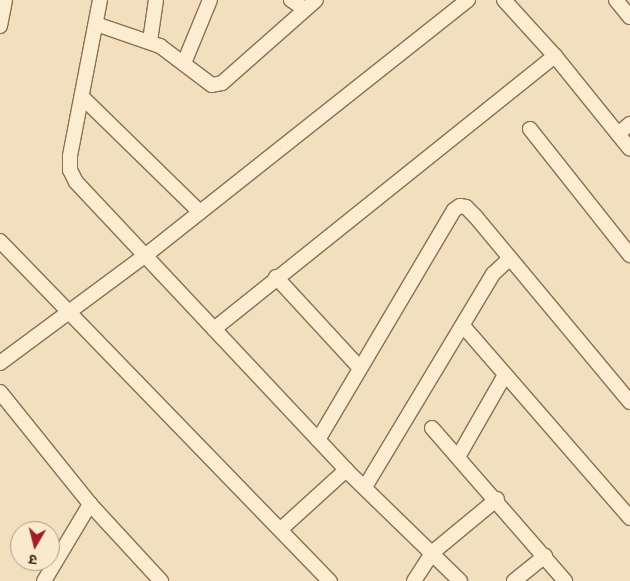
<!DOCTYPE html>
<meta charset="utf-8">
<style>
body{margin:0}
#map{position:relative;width:630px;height:581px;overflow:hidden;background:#f2dfbd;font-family:"Source Serif 4","Noto Sans Devanagari",serif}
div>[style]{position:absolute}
.roads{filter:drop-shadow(1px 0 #8c6f54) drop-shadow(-1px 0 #8c6f54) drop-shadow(0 1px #8c6f54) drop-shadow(0 -1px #8c6f54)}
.minor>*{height:14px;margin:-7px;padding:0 7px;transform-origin:7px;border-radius:7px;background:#fcedd1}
span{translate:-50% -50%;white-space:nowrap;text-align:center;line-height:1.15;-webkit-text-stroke:4px #f9eace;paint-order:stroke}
.north{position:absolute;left:10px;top:521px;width:50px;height:50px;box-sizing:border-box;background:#f9eace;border:1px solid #ad9c86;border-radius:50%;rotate:188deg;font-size:14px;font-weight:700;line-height:20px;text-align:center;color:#3a281b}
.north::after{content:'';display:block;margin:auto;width:18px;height:22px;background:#a11e27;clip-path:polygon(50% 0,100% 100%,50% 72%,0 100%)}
</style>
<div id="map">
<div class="roads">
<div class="minor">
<i style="left:100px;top:0;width:159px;rotate:100.9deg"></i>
<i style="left:70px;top:156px;width:14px;rotate:90deg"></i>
<i style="left:70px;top:170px;width:13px;rotate:63deg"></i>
<i style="left:76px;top:182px;width:395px;rotate:46.8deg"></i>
<i style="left:346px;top:470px;width:159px;rotate:44.2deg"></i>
<i style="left:291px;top:0;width:17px;rotate:33deg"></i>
<i style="left:504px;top:0;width:76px;rotate:47.7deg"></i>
<i style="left:555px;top:56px;width:119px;rotate:51.1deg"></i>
<i style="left:616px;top:0;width:22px;rotate:51deg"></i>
<i style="left:96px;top:24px;width:68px;rotate:19deg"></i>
<i style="left:160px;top:46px;width:65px;rotate:36.9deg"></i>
<i style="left:212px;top:85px;width:10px;rotate:-11deg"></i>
<i style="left:222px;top:83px;width:125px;rotate:-41.4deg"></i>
<i style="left:0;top:26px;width:26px;rotate:-79deg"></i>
<i style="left:150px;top:41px;width:41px;rotate:-81.7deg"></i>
<i style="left:184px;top:63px;width:68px;rotate:-67.6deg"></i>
<i style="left:83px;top:98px;width:163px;rotate:44.3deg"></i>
<i style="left:530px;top:129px;width:161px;rotate:51.6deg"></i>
<i style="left:618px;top:134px;width:16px;rotate:-40deg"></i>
<i style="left:0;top:241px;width:474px;rotate:45.9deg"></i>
<i style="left:276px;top:277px;width:122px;rotate:47.3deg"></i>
<i style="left:464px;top:327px;width:253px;rotate:49deg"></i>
<i style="left:214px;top:329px;width:437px;rotate:-38.7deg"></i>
<i style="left:0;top:363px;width:182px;rotate:-36.5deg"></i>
<i style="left:146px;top:255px;width:411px;rotate:-38.4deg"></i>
<i style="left:0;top:392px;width:144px;rotate:51.2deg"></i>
<i style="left:90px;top:504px;width:105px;rotate:47.3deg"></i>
<i style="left:432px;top:428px;width:203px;rotate:49deg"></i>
<i style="left:318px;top:440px;width:267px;rotate:-59.4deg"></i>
<i style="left:454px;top:210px;width:7px;rotate:-34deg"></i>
<i style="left:460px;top:206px;width:6px;rotate:9deg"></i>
<i style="left:466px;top:207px;width:13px;rotate:45deg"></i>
<i style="left:475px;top:216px;width:242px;rotate:50.2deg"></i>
<i style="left:458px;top:457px;width:95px;rotate:-60.2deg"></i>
<i style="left:365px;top:487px;width:249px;rotate:-59deg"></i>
<i style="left:493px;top:274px;width:23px;rotate:-43deg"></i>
<i style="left:281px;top:529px;width:88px;rotate:-42.2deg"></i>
<i style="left:44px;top:581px;width:90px;rotate:-59.1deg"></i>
<i style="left:414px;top:581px;width:35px;rotate:-57deg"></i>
<i style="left:433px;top:552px;width:83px;rotate:-39.6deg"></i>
<i style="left:514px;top:581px;width:40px;rotate:-39deg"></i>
</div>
</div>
<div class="north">उ</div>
</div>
